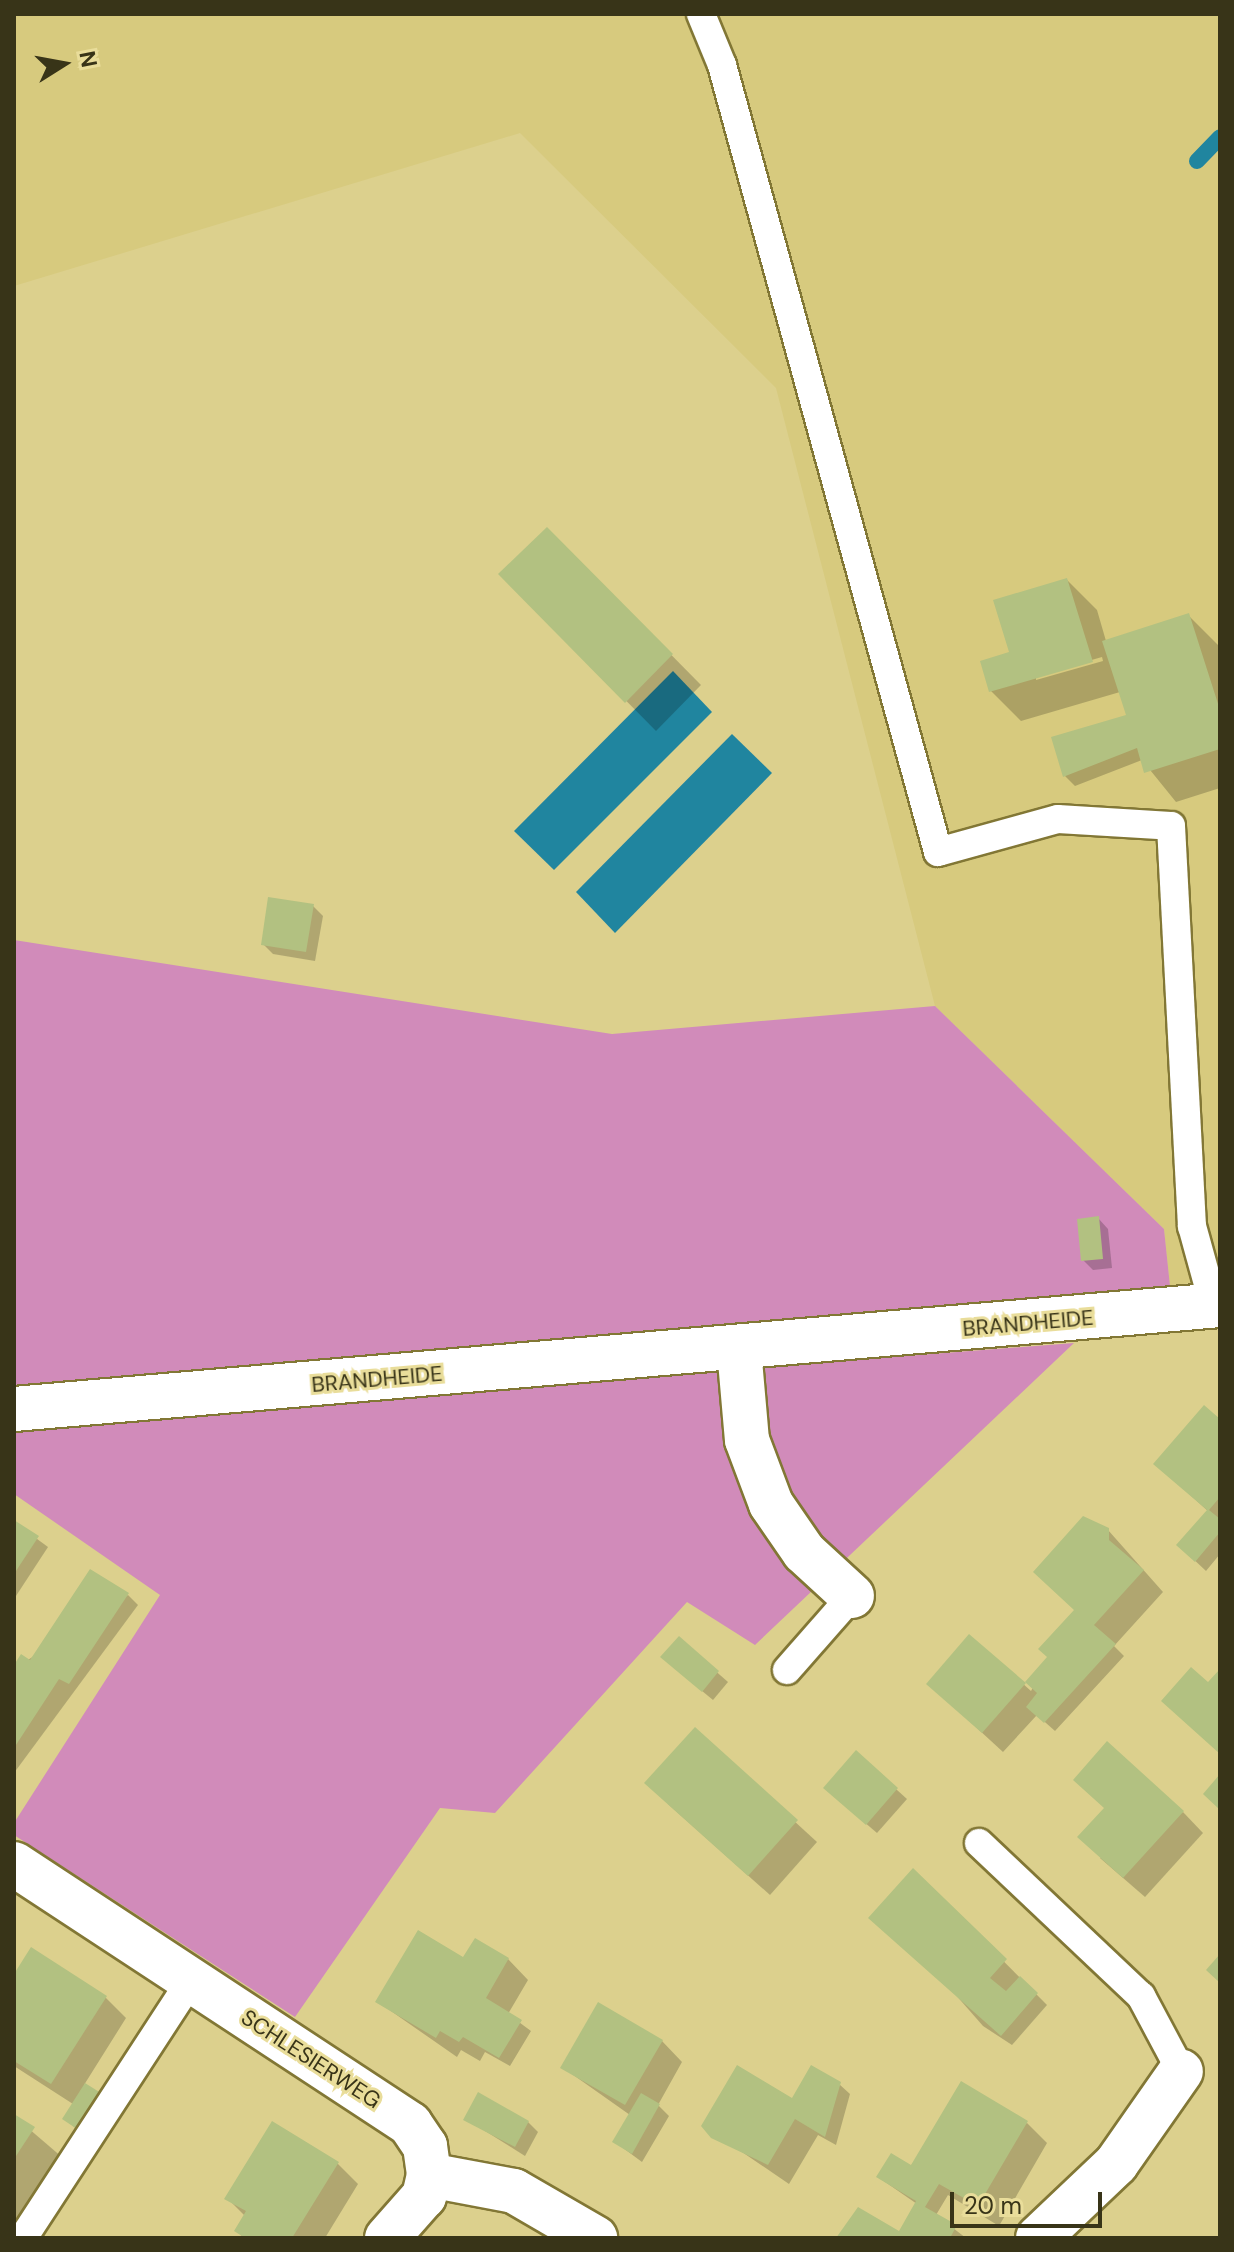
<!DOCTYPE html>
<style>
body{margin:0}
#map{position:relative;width:1234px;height:2252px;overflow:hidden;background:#dcd08d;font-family:"DM Sans",sans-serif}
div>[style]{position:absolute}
.built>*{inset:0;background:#d7ca7e}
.green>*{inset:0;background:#d18bba}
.water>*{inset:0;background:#20859f}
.shadow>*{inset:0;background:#0003}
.stream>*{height:16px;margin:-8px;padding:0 8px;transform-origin:8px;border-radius:8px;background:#20859f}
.building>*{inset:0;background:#b2c181}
.roads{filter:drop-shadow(2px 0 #827735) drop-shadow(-2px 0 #827735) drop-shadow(0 2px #827735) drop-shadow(0 -2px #827735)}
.service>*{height:28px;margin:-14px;padding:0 14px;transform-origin:14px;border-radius:14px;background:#fff}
.minor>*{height:44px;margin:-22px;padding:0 22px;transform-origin:22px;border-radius:22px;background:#fff}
span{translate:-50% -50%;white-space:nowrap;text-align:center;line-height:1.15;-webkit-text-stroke:6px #e9dd9a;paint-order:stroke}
.street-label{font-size:22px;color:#383418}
.frame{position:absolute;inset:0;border:16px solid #383418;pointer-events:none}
.north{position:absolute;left:24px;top:24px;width:80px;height:80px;-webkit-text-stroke:6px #e9dd9a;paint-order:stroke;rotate:79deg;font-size:22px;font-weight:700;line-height:32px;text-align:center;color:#383418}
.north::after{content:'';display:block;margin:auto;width:28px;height:36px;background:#383418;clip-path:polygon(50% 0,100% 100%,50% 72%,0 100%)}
.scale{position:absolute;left:950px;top:2192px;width:152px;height:36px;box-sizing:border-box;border:4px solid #383418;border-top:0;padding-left:10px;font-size:24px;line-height:28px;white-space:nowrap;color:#383418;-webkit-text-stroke:6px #e9dd9a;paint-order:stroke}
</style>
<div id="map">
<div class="built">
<i style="clip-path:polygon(14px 14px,1220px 14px,1220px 1278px,1170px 1286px,1164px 1229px,935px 1006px,776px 388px,520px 133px,14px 286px)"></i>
</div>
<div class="green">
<i style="clip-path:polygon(14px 940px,612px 1034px,935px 1006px,1164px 1229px,1170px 1286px,14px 1386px)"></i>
<i style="clip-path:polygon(1074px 1343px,755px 1645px,687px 1602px,495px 1813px,440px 1808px,295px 2017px,14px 1835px,14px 1823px,160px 1595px,14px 1494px,14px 1425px)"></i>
</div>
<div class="water">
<i style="clip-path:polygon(673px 671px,712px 712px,554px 870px,514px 831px)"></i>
<i style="clip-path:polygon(732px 734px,772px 773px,615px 933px,576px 892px)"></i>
</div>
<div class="shadow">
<i style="clip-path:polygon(547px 529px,701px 685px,656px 731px,501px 574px)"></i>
<i style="clip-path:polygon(evenodd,1067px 580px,1097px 610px,1106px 641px,1188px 615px,1218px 645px,1220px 788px,1176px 802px,1142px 760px,1075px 786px,1065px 776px,1128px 716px,1120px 692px,1021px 721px,991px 691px,1067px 580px,1102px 657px,1103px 661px,1036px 680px,1036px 676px,1102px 657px)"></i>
<i style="clip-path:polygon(313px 906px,323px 916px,315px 961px,273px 954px,263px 944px)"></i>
<i style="clip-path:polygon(1098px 1218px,1108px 1229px,1112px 1268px,1093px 1270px,1083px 1260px)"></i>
<i style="clip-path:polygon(1220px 1421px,1220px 1554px,1206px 1571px,1189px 1555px,1209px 1512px,1156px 1464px)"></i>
<i style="clip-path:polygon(14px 1522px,48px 1547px,14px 1599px)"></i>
<i style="clip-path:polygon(1108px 1530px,1163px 1592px,1114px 1646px,1124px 1656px,1055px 1731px,1037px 1715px,1003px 1752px,928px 1683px,970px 1636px,1031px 1691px,1076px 1611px)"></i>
<i style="clip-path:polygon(128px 1595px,138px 1605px,14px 1773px,14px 1669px)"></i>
<i style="clip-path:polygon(679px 1639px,728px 1682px,713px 1700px,673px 1667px)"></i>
<i style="clip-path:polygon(695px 1730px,817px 1842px,770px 1895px,668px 1804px)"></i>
<i style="clip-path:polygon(856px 1753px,907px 1799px,877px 1833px,836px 1798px)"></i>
<i style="clip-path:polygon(1183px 1812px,1203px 1833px,1145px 1897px,1100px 1858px)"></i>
<i style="clip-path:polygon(913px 1870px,1047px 2005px,1012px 2045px,983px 2026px,934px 1970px)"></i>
<i style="clip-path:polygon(508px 1959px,528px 1980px,508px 2014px,531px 2031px,510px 2066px,485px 2052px,480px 2061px,461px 2050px,457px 2057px,378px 2002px,464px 1960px)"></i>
<i style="clip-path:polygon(14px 1977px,106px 1998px,126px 2018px,84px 2085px,102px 2096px,91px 2140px,64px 2119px,73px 2104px,14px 2066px)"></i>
<i style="clip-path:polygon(662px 2041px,682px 2062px,658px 2105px,669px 2116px,642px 2162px,615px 2142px,630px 2115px,562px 2067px)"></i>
<i style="clip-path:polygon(839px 2084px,850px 2094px,836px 2145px,818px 2135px,789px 2184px,704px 2126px)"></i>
<i style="clip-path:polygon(14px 2116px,63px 2158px,23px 2222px,14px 2216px)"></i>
<i style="clip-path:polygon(466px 2119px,528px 2122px,538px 2132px,525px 2156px)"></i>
<i style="clip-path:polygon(1027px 2123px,1047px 2143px,999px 2226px,948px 2195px,936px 2215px,966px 2238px,842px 2238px,900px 2234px,917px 2204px,878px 2177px)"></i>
<i style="clip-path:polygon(337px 2163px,358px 2184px,325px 2238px,244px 2238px,236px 2230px,245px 2216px,227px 2198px)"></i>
</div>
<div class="stream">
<i style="left:1197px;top:161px;width:33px;rotate:-46deg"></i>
</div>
<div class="building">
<i style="clip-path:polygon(547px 527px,673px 654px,625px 703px,498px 574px)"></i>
<i style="clip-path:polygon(1067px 578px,1093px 662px,989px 692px,980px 661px,1009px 652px,993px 600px)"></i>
<i style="clip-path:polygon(1189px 613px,1220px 710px,1220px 749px,1144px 773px,1137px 748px,1063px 777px,1051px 737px,1126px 715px,1102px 641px)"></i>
<i style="clip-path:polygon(268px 897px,314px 904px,306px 952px,261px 945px)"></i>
<i style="clip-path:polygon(1099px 1216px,1103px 1259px,1081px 1261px,1077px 1219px)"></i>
<i style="clip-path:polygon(1204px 1405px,1220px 1419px,1220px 1497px,1209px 1510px,1220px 1519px,1220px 1532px,1195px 1562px,1176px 1545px,1207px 1510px,1153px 1464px)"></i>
<i style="clip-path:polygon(1083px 1516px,1109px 1528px,1109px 1540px,1144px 1570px,1094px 1625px,1116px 1644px,1044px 1723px,1026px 1707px,1037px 1693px,1025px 1682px,1047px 1657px,1038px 1649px,1074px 1610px,1033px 1572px)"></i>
<i style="clip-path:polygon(14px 1520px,39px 1536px,14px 1574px)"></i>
<i style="clip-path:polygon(90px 1569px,129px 1593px,69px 1684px,59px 1679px,14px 1748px,14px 1665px,21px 1654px,30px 1660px)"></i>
<i style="clip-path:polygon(969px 1634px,1026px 1683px,982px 1733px,926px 1684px)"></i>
<i style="clip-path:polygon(679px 1636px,719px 1671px,702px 1692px,660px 1657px)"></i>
<i style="clip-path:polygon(1191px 1667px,1208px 1682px,1220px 1669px,1220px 1754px,1161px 1701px)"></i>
<i style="clip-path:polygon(695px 1727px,798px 1820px,748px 1876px,644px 1783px)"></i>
<i style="clip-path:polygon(1107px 1741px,1184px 1811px,1123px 1878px,1077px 1837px,1104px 1808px,1073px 1780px)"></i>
<i style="clip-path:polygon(856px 1750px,898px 1788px,866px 1825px,823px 1788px)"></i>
<i style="clip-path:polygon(1220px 1774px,1220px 1810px,1203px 1794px)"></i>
<i style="clip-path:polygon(913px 1868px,1007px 1959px,990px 1978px,1006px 1991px,1020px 1976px,1038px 1993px,1001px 2036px,868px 1918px)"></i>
<i style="clip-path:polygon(418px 1930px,463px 1957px,475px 1938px,509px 1958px,486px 1998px,522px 2020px,499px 2058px,463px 2037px,459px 2042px,440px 2031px,436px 2038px,375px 2002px)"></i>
<i style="clip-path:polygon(31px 1947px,107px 1996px,51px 2084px,14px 2061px,14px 1974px)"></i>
<i style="clip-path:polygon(1220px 1954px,1220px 1983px,1206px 1970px)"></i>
<i style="clip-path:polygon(598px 2002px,663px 2040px,625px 2105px,560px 2068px)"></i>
<i style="clip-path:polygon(737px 2065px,792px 2098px,811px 2065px,841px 2082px,825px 2137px,795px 2119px,768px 2165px,711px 2138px,701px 2126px)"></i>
<i style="clip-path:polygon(961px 2081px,1028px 2121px,978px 2206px,939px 2184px,925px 2207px,957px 2225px,950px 2238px,836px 2238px,858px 2207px,899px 2231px,916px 2201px,876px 2177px,891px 2153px,911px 2165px)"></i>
<i style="clip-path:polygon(85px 2083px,104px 2095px,80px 2131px,62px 2119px)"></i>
<i style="clip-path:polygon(478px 2092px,529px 2121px,515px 2147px,463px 2120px)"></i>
<i style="clip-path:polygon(641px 2093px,660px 2104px,632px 2154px,612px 2142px)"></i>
<i style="clip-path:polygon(14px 2114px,35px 2127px,14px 2159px)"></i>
<i style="clip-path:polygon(272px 2121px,339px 2162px,292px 2238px,245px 2238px,234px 2231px,246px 2211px,224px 2199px)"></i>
</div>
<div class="roads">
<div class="service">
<i style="left:701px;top:14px;width:55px;rotate:67.6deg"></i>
<i style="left:722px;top:65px;width:816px;rotate:74.65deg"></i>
<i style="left:938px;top:852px;width:124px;rotate:-15.4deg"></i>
<i style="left:1058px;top:819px;width:113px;rotate:3.5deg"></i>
<i style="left:1171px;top:826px;width:401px;rotate:87deg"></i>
<i style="left:1192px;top:1226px;width:83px;rotate:74.6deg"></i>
<i style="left:787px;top:1670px;width:98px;rotate:-48.7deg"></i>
<i style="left:979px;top:1843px;width:223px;rotate:43.4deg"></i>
<i style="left:1141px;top:1996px;width:85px;rotate:61.9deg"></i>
<i style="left:23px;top:2238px;width:308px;rotate:-56.9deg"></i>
</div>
<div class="minor">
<i style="left:739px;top:1349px;width:91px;rotate:85deg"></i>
<i style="left:747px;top:1440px;width:68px;rotate:69.4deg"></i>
<i style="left:771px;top:1504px;width:58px;rotate:55.5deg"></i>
<i style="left:804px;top:1552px;width:65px;rotate:42.5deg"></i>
<i style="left:14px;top:1409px;width:1210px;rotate:-4.93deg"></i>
<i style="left:14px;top:1864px;width:474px;rotate:33.3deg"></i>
<i style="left:410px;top:2124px;width:27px;rotate:56deg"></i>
<i style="left:425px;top:2146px;width:29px;rotate:82deg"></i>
<i style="left:429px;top:2175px;width:22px;rotate:103deg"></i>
<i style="left:424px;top:2196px;width:56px;rotate:131.4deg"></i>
<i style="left:429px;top:2175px;width:86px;rotate:10.7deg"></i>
<i style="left:514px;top:2191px;width:94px;rotate:30.1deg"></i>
<i style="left:1038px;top:2238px;width:108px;rotate:-43.5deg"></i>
<i style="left:1116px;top:2164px;width:113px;rotate:-55deg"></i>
</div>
</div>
<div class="street-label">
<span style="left:1028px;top:1323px;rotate:-5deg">BRANDHEIDE</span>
<span style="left:377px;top:1379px;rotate:-5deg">BRANDHEIDE</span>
<span style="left:311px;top:2059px;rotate:33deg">SCHLESIERWEG</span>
</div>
<div class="frame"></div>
<div class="north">N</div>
<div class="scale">20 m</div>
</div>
